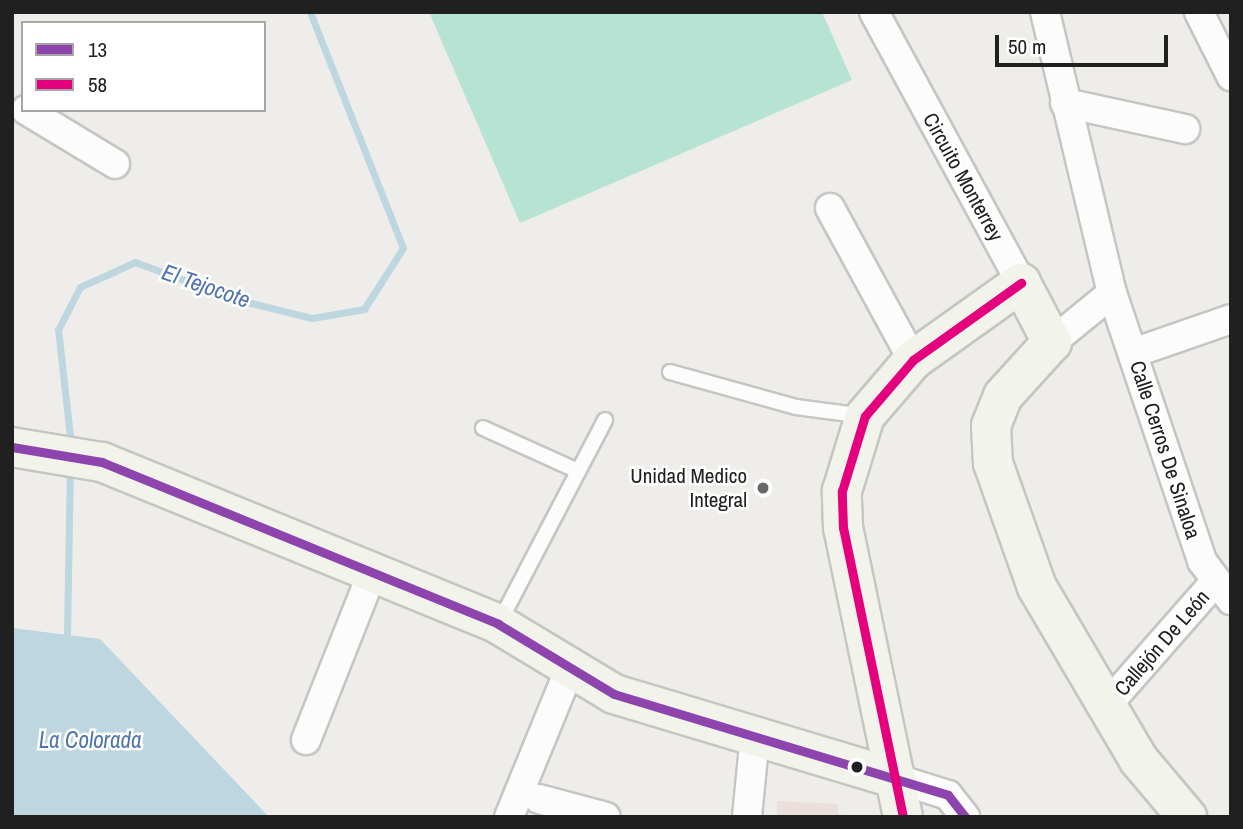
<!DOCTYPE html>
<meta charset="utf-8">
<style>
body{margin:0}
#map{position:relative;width:1243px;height:829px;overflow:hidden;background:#eeede9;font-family:"Archivo Narrow",sans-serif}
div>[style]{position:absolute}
.commercial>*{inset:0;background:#ebdfdb}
.pitch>*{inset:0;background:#b6e3d4}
.water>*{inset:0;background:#bed6e0}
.stream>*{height:7px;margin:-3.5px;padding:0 3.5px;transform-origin:3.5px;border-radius:3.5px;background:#bed6e0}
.roads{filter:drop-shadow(2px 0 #c5c5c3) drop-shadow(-2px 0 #c5c5c3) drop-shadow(0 2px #c5c5c3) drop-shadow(0 -2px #c5c5c3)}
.lane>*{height:14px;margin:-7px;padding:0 7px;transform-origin:7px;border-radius:7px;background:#fcfcfc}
.street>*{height:28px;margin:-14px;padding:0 14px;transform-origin:14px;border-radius:14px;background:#fcfcfc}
.secondary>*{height:38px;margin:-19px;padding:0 19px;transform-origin:19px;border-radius:19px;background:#f2f4ec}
.bus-1>*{height:9px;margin:-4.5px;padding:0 4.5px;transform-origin:4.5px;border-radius:4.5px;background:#8e44ad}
.bus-2>*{height:9px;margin:-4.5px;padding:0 4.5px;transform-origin:4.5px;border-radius:4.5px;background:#e5007d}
.dots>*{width:19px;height:19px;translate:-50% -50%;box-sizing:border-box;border:4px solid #fff;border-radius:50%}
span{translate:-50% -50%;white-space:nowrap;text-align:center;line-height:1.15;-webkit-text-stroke:5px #fff;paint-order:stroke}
.street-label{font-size:21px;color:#202020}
.poi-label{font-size:21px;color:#202020}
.right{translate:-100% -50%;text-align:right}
.water-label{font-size:23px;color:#5075ac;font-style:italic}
.frame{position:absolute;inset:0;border:14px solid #202020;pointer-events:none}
.legend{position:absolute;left:21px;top:21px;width:245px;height:91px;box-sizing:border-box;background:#fff;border:2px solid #a6a6a6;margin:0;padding:9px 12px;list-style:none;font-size:21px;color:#202020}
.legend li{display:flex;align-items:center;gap:14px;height:35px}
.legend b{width:35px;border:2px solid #a6a6a6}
.scale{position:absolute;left:995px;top:35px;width:173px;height:32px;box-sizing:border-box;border:4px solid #202020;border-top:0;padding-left:9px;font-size:21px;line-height:24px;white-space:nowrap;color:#202020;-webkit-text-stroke:5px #fff;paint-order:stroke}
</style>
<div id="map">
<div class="commercial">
<i style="clip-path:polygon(777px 801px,838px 804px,838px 814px,865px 817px,777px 817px)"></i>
</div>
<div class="pitch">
<i style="clip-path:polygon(429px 12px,822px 12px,852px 80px,520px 223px)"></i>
</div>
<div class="water">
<i style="clip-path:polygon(12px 628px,100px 639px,269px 817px,12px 817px)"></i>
</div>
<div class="stream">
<i style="left:71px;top:445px;width:116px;rotate:-96.4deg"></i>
<i style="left:58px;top:330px;width:48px;rotate:-62.9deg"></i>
<i style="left:80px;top:287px;width:60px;rotate:-24.4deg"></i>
<i style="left:135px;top:262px;width:107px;rotate:20.3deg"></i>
<i style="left:235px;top:299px;width:79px;rotate:13.9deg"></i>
<i style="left:312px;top:318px;width:53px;rotate:-9.8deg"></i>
<i style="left:364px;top:309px;width:72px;rotate:-57.4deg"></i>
<i style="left:403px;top:248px;width:254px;rotate:-111.5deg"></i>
<i style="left:67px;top:635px;width:167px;rotate:-89deg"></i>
</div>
<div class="roads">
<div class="lane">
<i style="left:670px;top:372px;width:131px;rotate:15.5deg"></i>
<i style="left:796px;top:407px;width:69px;rotate:7.5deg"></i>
<i style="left:483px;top:428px;width:104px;rotate:24.4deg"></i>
<i style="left:499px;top:623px;width:229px;rotate:-62.4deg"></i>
</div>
<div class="street">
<i style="left:874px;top:12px;width:308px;rotate:61.5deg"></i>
<i style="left:1045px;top:12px;width:289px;rotate:76.6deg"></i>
<i style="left:1112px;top:293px;width:283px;rotate:71.4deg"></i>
<i style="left:1202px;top:561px;width:49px;rotate:53.4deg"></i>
<i style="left:1199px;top:12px;width:72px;rotate:63.4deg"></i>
<i style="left:1065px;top:103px;width:123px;rotate:12.2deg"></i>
<i style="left:26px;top:110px;width:104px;rotate:31.2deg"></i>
<i style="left:830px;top:208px;width:173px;rotate:61.4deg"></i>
<i style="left:1052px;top:342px;width:77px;rotate:-39.2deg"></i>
<i style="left:1133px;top:353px;width:104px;rotate:-19.1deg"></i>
<i style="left:1107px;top:705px;width:165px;rotate:-48.7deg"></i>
<i style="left:306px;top:740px;width:180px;rotate:-68.4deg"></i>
<i style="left:897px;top:779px;width:53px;rotate:17.4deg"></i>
<i style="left:948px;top:795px;width:28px;rotate:52deg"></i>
<i style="left:539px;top:799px;width:69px;rotate:15deg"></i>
<i style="left:509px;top:817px;width:161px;rotate:-67.7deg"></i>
<i style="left:747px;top:817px;width:81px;rotate:-84.4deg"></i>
</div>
<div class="secondary">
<i style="left:12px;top:447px;width:91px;rotate:9.5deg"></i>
<i style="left:102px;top:462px;width:428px;rotate:22.2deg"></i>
<i style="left:498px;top:624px;width:135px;rotate:31.1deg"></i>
<i style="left:614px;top:694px;width:295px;rotate:16.7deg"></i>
<i style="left:903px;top:817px;width:295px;rotate:-101.7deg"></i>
<i style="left:843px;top:528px;width:37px;rotate:-92deg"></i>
<i style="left:842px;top:491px;width:78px;rotate:-73deg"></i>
<i style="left:865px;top:416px;width:74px;rotate:-49.4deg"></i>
<i style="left:913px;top:360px;width:133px;rotate:-35.5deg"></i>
<i style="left:1021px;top:283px;width:67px;rotate:62.3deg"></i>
<i style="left:1052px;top:342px;width:73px;rotate:132.2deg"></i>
<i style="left:1003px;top:396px;width:32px;rotate:112deg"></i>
<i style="left:991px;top:426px;width:37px;rotate:87deg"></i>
<i style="left:993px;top:463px;width:132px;rotate:70.5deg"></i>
<i style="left:1037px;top:587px;width:201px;rotate:59.5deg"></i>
<i style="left:1139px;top:760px;width:75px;rotate:49.9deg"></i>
</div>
</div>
<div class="bus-1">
<i style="left:12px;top:447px;width:91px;rotate:9.5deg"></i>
<i style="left:102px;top:462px;width:428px;rotate:22.2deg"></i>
<i style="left:498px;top:624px;width:135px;rotate:31.1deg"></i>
<i style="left:614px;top:694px;width:349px;rotate:16.8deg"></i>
<i style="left:948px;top:795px;width:28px;rotate:52deg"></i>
</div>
<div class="bus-2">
<i style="left:903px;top:817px;width:295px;rotate:-101.7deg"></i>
<i style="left:843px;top:528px;width:37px;rotate:-92deg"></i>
<i style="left:842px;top:491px;width:78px;rotate:-73deg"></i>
<i style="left:865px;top:416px;width:74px;rotate:-49.4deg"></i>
<i style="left:913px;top:360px;width:133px;rotate:-35.5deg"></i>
</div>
<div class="dots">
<i style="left:763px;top:488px;background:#686866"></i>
<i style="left:857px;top:767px;background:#202020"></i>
</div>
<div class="street-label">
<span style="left:963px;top:177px;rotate:61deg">Circuito Monterrey</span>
<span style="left:1165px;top:450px;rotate:72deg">Calle Cerros De Sinaloa</span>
<span style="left:1162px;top:643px;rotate:-49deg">Callejón De León</span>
</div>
<div class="poi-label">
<span class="right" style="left:747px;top:488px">Unidad Medico<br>Integral</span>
</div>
<div class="water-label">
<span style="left:206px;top:286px;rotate:19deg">El Tejocote</span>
<span style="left:90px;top:740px">La Colorada</span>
</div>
<div class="frame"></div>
<ul class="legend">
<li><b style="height:9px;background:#8e44ad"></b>13</li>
<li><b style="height:9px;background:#e5007d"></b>58</li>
</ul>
<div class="scale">50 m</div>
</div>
